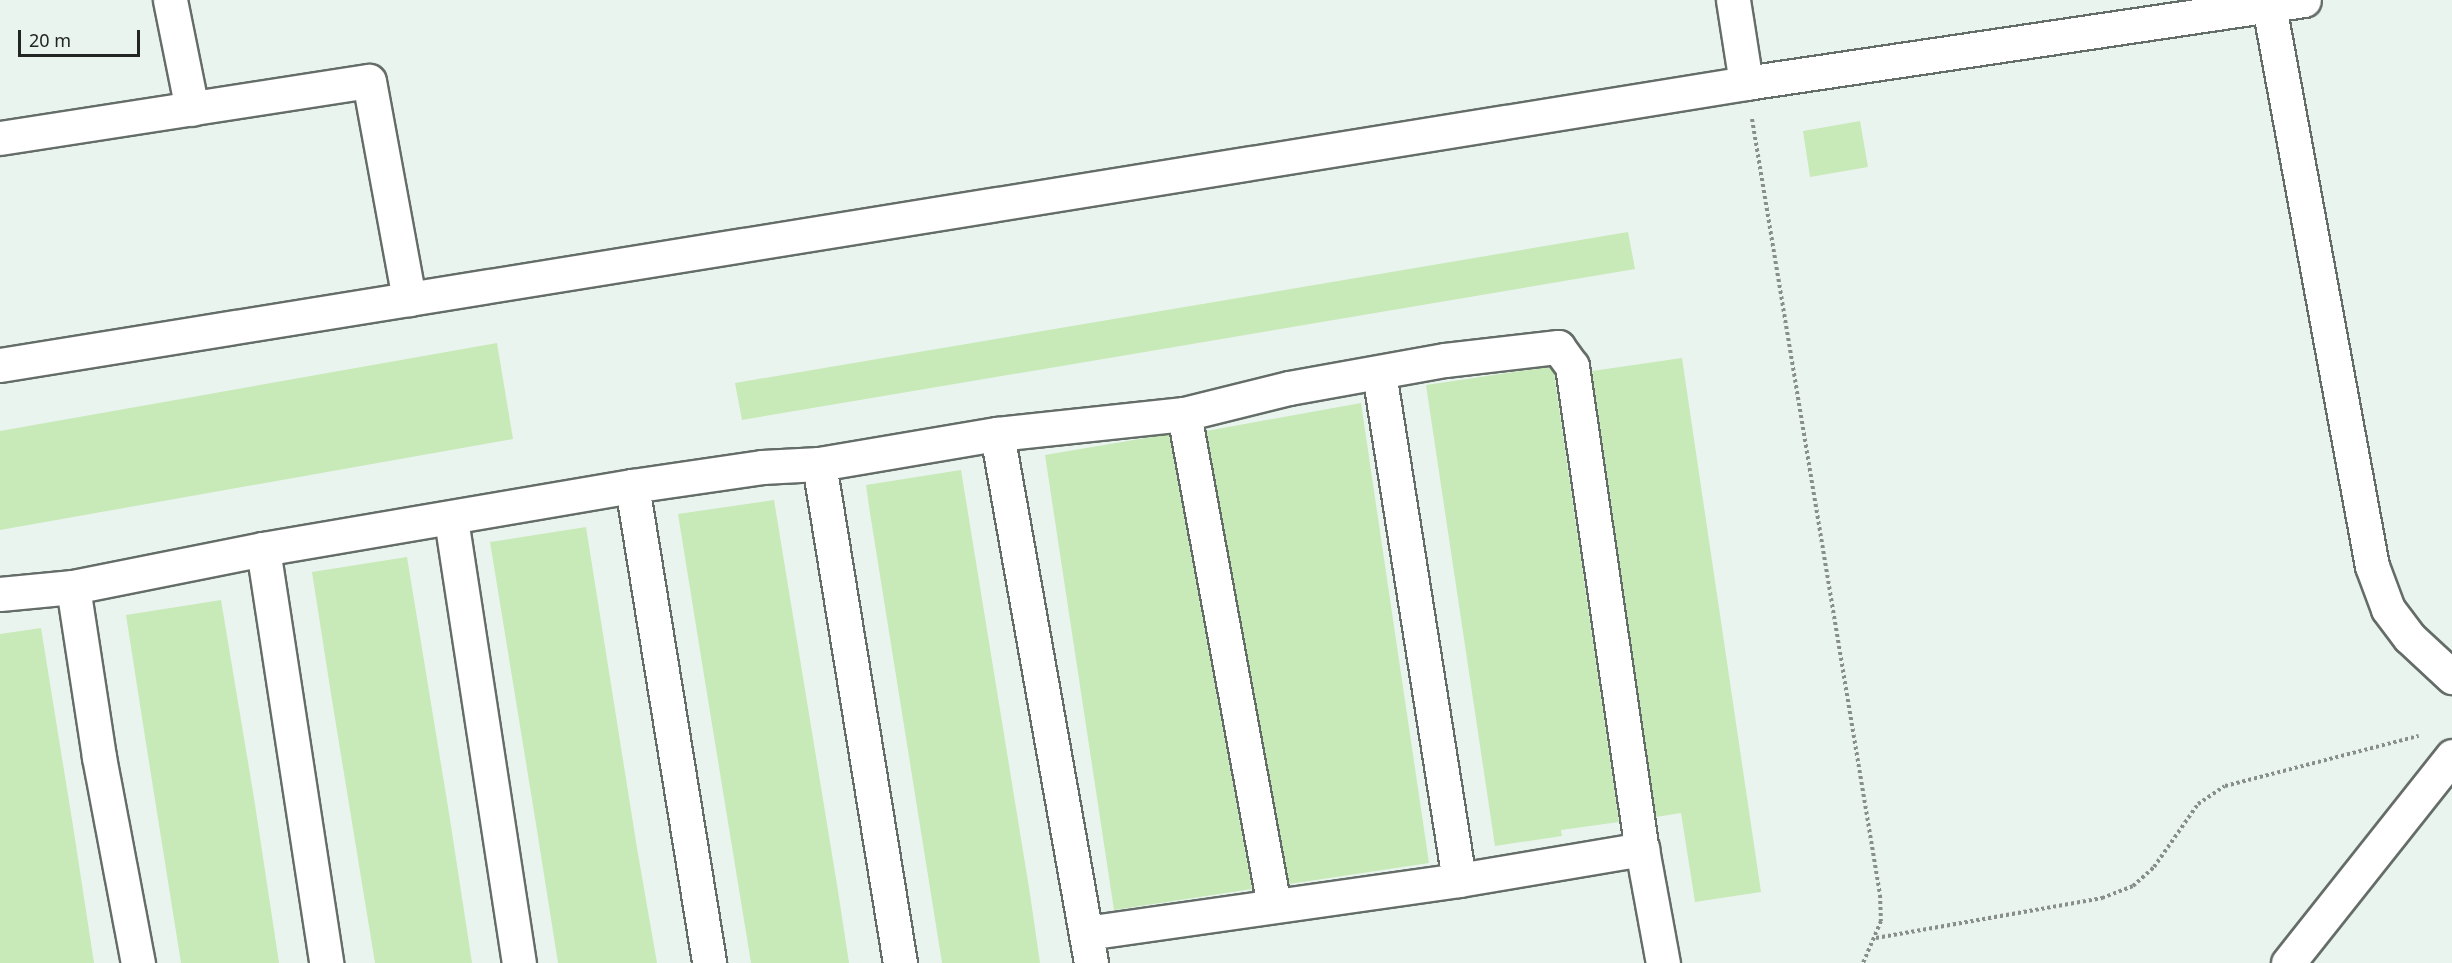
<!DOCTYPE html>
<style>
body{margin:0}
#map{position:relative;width:2452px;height:963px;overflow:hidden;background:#eaf4ee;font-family:"Noto Sans",sans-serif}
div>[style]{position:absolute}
.building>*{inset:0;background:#c8e9b8}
.path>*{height:4px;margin-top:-2px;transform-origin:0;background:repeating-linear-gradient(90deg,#888f8b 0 3px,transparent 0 6px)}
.roads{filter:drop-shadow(2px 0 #656d68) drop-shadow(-2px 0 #656d68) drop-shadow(0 2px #656d68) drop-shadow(0 -2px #656d68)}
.minor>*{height:33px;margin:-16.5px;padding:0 16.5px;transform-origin:16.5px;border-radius:16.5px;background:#fff}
span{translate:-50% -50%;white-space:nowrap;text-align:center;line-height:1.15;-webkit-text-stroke:4.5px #eaf4ee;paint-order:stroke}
.scale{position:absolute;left:18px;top:30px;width:122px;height:27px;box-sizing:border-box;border:3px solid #222523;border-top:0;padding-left:8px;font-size:18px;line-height:21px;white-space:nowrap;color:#222523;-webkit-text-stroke:4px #eaf4ee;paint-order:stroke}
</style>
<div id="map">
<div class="building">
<i style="clip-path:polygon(1860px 121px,1868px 167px,1810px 177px,1803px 131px)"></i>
<i style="clip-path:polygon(1628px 232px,1635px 269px,742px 420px,735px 383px)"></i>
<i style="clip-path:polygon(497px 343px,513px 439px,0 530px,0 431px)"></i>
<i style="clip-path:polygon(1682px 358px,1761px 892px,1695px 902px,1681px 813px,1656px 817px,1592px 371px)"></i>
<i style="clip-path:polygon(1549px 367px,1554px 373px,1619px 822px,1561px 830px,1562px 836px,1495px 846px,1426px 385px)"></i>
<i style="clip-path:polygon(1361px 403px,1429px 863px,1289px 884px,1206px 431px)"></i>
<i style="clip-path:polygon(1169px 434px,1252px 889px,1114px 910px,1045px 455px)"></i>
<i style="clip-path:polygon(961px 470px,1030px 894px,1040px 963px,942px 963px,870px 513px,866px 485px)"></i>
<i style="clip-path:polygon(774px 500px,838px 891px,849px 963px,751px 963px,703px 669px,678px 514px)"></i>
<i style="clip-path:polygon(586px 527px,637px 848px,657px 963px,558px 963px,536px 824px,490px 542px)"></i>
<i style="clip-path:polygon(407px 557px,449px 813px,472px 963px,375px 963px,331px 694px,312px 572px)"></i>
<i style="clip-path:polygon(221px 600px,254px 798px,279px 963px,181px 963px,145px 737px,126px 615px)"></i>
<i style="clip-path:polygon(41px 628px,73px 826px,94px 963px,0 963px,0 634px)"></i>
</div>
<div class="path">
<i style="left:1752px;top:119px;width:786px;rotate:80.63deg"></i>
<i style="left:1880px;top:895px;width:26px;rotate:88deg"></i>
<i style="left:1881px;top:921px;width:46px;rotate:113.2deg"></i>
<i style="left:1876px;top:938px;width:230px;rotate:-10deg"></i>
<i style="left:2102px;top:898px;width:33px;rotate:-21deg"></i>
<i style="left:2133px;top:886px;width:28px;rotate:-42deg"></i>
<i style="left:2154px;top:867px;width:77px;rotate:-55.1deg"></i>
<i style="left:2198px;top:804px;width:32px;rotate:-34deg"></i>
<i style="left:2225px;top:786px;width:200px;rotate:-14.5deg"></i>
</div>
<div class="roads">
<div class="minor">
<i style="left:170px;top:0;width:111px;rotate:78.6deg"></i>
<i style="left:1733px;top:0;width:84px;rotate:81.1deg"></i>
<i style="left:2269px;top:6px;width:569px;rotate:79.58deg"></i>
<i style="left:2372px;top:566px;width:46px;rotate:69.6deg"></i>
<i style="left:2388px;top:609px;width:35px;rotate:53deg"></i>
<i style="left:2409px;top:637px;width:59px;rotate:42.9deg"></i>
<i style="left:0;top:138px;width:373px;rotate:-8.8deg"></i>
<i style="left:369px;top:81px;width:222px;rotate:79.6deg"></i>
<i style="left:0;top:365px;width:1769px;rotate:-9.17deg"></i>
<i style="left:1746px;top:83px;width:564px;rotate:-8.46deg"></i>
<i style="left:1379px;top:373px;width:513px;rotate:81.03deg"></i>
<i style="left:1184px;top:414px;width:500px;rotate:79.63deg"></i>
<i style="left:997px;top:434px;width:537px;rotate:79.92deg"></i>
<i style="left:819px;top:464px;width:506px;rotate:80.78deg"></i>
<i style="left:632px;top:486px;width:483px;rotate:80.8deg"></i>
<i style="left:451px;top:519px;width:449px;rotate:81.3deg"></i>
<i style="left:263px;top:549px;width:419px;rotate:81.3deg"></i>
<i style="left:73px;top:587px;width:172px;rotate:81.3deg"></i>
<i style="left:99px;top:757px;width:210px;rotate:79.3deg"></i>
<i style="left:0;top:594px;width:73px;rotate:-5.5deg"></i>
<i style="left:73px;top:587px;width:194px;rotate:-11.3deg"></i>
<i style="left:263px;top:549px;width:374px;rotate:-9.7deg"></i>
<i style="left:632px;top:486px;width:131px;rotate:-8.3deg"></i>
<i style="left:762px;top:467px;width:57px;rotate:-3deg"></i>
<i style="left:819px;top:464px;width:181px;rotate:-9.6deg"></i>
<i style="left:997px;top:434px;width:188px;rotate:-6.1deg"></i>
<i style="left:1184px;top:414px;width:108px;rotate:-13.9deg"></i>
<i style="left:1289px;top:388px;width:158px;rotate:-10.2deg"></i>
<i style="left:1445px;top:360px;width:114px;rotate:-6.6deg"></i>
<i style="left:1558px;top:347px;width:24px;rotate:54deg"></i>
<i style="left:1572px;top:366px;width:488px;rotate:81.8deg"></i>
<i style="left:1642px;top:849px;width:116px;rotate:79.6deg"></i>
<i style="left:1086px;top:933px;width:377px;rotate:-8.1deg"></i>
<i style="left:1459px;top:880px;width:186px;rotate:-9.6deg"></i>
<i style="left:2288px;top:963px;width:264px;rotate:-51.6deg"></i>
</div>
</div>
<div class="scale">20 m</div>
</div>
